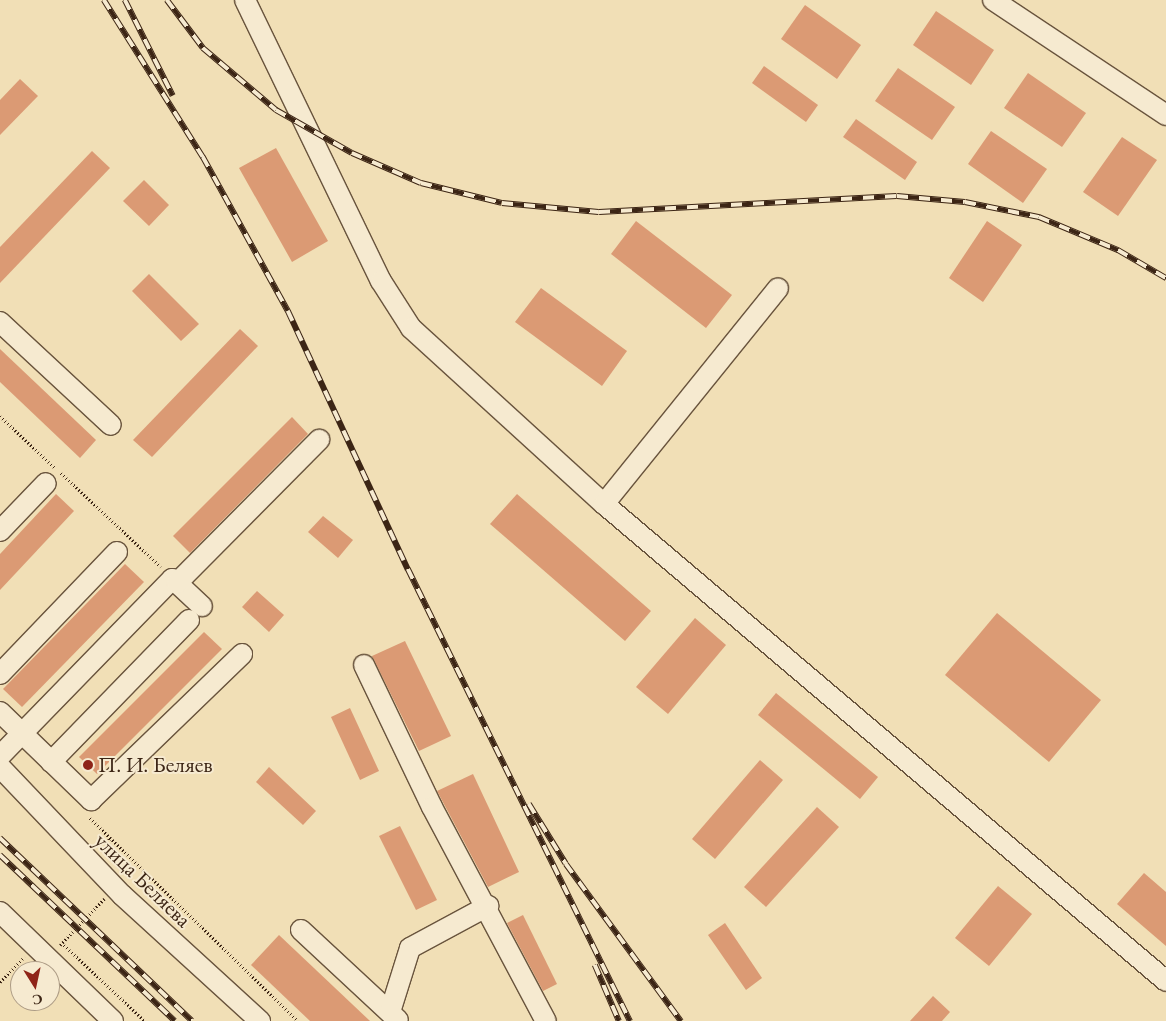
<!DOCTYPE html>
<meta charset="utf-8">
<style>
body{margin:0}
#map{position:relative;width:1166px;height:1021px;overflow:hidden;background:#f1dfb6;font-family:"EB Garamond",serif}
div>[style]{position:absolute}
.building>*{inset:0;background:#db9a74}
.path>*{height:2.5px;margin-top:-1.25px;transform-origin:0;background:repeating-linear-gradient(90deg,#3c2515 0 1px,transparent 0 3.5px)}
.roads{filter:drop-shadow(1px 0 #69543d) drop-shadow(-1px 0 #69543d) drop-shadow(0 1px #69543d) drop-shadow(0 -1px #69543d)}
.minor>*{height:20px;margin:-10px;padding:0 10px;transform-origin:10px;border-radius:10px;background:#f6ead0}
.rail>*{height:5.5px;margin-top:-2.75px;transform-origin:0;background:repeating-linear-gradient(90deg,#f6ead0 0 11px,#3c2515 0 22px);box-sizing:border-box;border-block:1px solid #3c2515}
.dots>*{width:14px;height:14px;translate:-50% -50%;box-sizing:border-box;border:2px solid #f6ead0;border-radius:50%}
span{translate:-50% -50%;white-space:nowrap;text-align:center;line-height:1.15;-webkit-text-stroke:4px #f6ead0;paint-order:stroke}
.poi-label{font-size:22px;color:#3c2515}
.left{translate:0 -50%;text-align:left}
.street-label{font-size:22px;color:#3c2515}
.north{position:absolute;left:10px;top:961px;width:50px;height:50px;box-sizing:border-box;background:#f6ead0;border:1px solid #ac9b85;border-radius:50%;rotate:170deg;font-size:14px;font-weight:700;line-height:20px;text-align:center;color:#3c2515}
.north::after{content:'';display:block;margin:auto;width:18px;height:22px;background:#8f2418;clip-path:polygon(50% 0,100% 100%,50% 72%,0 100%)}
</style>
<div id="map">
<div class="building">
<i style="clip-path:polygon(805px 5px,861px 45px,837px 79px,781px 39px)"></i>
<i style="clip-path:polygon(936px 11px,994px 50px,971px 85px,913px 45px)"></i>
<i style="clip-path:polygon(764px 66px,818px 105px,806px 122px,752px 83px)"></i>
<i style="clip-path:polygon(898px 68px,955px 107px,932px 140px,875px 101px)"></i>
<i style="clip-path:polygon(1028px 73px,1086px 113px,1062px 147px,1004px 108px)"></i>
<i style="clip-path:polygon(20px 79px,38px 96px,0 135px,0 100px)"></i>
<i style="clip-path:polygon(856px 119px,917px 162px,905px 180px,843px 137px)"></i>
<i style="clip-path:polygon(991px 131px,1047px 169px,1023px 203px,968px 164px)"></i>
<i style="clip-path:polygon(1122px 137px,1157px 160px,1118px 216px,1083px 192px)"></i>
<i style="clip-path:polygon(276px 148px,328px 241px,292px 262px,239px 168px)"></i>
<i style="clip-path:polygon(92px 151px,110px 168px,0 283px,0 247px)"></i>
<i style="clip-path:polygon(144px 180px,169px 205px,149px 226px,123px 201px)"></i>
<i style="clip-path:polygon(636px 221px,732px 295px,706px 328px,611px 254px)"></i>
<i style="clip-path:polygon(987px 221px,1022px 245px,983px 302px,949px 278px)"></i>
<i style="clip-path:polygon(149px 274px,199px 324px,181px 341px,132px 291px)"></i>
<i style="clip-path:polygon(541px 288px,627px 351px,602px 386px,515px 322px)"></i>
<i style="clip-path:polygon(240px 329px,258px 346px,152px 457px,133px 440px)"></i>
<i style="clip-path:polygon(0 349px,96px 440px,80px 458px,0 382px)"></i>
<i style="clip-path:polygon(292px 417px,308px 434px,190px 553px,173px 536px)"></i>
<i style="clip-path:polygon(56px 494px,74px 511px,0 590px,0 554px)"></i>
<i style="clip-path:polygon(517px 494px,651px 611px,625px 641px,490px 524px)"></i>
<i style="clip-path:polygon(323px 516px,353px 540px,338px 558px,308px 532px)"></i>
<i style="clip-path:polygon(125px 564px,144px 582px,22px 707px,3px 689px)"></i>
<i style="clip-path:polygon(257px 591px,284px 615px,269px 632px,242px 607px)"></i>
<i style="clip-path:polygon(997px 613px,1101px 700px,1049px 762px,945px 675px)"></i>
<i style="clip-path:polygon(695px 618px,726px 645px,668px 714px,636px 687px)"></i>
<i style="clip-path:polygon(204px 632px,222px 649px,97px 774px,79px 757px)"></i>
<i style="clip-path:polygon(405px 641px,451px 736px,419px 751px,372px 656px)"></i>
<i style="clip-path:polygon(776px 693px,878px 777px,860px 799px,758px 715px)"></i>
<i style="clip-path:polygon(350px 708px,379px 771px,360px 780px,331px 717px)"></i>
<i style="clip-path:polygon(760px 760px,783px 780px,715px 859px,692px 839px)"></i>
<i style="clip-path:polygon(269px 767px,316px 811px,303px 825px,256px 782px)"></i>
<i style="clip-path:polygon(473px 774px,519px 872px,488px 887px,437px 791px)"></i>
<i style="clip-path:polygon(817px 807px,839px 827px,766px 907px,744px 887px)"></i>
<i style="clip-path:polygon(400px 826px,437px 900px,416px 910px,379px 836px)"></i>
<i style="clip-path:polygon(1144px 873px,1166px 892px,1166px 946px,1117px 904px)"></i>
<i style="clip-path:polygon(998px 886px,1032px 914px,989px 966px,955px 938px)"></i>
<i style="clip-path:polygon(523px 915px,557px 984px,543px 991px,507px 923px)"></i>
<i style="clip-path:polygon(725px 923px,762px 978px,746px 990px,708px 935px)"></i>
<i style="clip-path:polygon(279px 935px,370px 1021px,310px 1021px,251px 965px)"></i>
<i style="clip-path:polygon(933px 996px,950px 1012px,942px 1021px,910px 1021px)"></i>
</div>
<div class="path">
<i style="left:0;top:416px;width:76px;rotate:43.4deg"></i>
<i style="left:61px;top:473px;width:137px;rotate:43.2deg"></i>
<i style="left:90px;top:818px;width:291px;rotate:44.3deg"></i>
<i style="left:107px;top:854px;width:16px;rotate:-83deg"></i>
<i style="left:60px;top:945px;width:64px;rotate:-46.3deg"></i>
<i style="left:64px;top:945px;width:111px;rotate:43.2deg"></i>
<i style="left:0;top:982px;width:35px;rotate:-46deg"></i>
</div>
<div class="roads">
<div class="minor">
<i style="left:245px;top:0;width:312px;rotate:64.2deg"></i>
<i style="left:381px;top:281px;width:56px;rotate:57.4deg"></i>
<i style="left:411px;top:328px;width:261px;rotate:42.4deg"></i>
<i style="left:604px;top:504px;width:737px;rotate:40.32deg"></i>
<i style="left:993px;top:0;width:208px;rotate:33.6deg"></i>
<i style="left:0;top:322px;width:151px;rotate:42.9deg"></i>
<i style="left:604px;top:504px;width:277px;rotate:-51.1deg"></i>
<i style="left:0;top:531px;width:66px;rotate:-46.2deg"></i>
<i style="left:177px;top:583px;width:34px;rotate:43deg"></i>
<i style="left:364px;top:665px;width:157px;rotate:64.4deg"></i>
<i style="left:432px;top:807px;width:242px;rotate:62deg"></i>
<i style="left:0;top:674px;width:169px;rotate:-46.2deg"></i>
<i style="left:0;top:712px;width:127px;rotate:44deg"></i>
<i style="left:91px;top:800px;width:210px;rotate:-44deg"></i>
<i style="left:0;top:756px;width:247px;rotate:-45.8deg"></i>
<i style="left:172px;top:579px;width:6px;rotate:39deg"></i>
<i style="left:177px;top:583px;width:202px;rotate:-45.2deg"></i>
<i style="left:51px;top:762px;width:198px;rotate:-45.8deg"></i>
<i style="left:0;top:767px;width:177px;rotate:46.4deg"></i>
<i style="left:122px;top:895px;width:187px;rotate:42.4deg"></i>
<i style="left:0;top:912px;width:157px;rotate:44deg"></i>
<i style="left:301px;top:930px;width:132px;rotate:42.9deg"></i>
<i style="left:390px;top:1012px;width:67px;rotate:-72.6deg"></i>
<i style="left:410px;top:948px;width:89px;rotate:-28.3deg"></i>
</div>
</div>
<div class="rail">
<i style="left:104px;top:0;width:186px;rotate:57.8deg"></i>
<i style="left:203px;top:157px;width:176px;rotate:61.1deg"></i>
<i style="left:288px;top:311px;width:285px;rotate:65.1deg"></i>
<i style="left:408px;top:569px;width:504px;rotate:63.84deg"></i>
<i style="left:125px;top:0;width:107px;rotate:63.4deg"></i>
<i style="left:167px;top:0;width:60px;rotate:53.1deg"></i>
<i style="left:203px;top:48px;width:96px;rotate:40.3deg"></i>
<i style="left:276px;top:110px;width:87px;rotate:29.5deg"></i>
<i style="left:352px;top:153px;width:75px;rotate:23.5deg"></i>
<i style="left:421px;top:183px;width:83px;rotate:13.9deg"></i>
<i style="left:502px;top:203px;width:97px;rotate:5.3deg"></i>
<i style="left:599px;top:212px;width:298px;rotate:-3.1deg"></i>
<i style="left:897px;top:196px;width:68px;rotate:5deg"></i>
<i style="left:965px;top:202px;width:76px;rotate:11.5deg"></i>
<i style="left:1039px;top:217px;width:86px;rotate:22.7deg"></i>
<i style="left:1118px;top:250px;width:56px;rotate:30.3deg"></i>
<i style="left:529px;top:804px;width:70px;rotate:58.3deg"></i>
<i style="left:566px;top:864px;width:195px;rotate:53.8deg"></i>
<i style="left:0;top:838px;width:265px;rotate:43.6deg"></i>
<i style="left:0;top:855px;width:241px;rotate:43.5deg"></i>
<i style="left:595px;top:965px;width:61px;rotate:66.8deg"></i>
</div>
<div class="dots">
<i style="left:88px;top:765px;background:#8f2418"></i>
</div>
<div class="poi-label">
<span class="left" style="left:98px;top:765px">П. И. Беляев</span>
</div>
<div class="street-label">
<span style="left:143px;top:880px;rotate:44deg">улица Беляева</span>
</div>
<div class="north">С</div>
</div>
